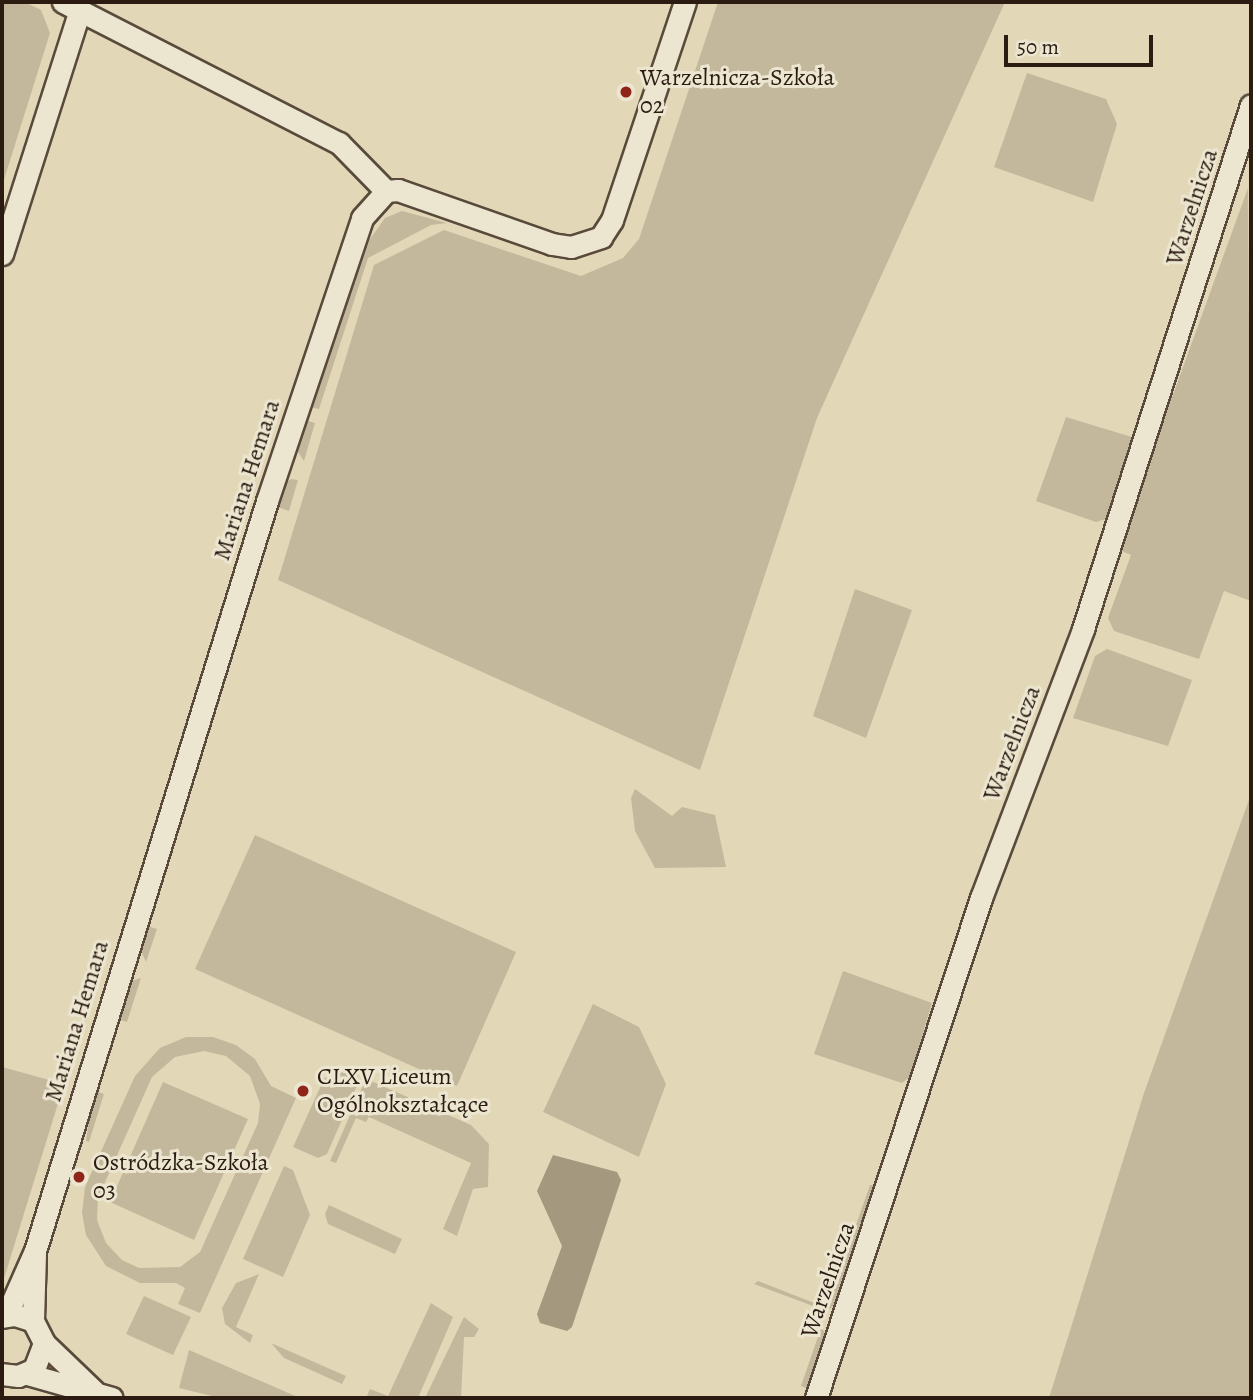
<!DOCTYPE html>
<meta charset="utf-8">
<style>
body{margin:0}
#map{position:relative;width:1253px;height:1400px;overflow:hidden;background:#e2d8b8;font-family:Alegreya,serif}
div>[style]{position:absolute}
.green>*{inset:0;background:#c3b89c}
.water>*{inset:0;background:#a4987f}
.roads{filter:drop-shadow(2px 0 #594a3b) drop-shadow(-2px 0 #594a3b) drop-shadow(0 2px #594a3b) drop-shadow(0 -2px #594a3b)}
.minor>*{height:21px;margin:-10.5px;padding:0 10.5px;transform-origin:10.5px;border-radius:10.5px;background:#ece6d1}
.dots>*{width:19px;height:19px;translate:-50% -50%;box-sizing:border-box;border:4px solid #ece6d1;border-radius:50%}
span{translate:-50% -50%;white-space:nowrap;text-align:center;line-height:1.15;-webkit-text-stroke:6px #ece6d1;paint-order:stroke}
.poi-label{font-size:24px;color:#2b1b11}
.left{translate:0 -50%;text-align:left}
.street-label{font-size:24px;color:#2b1b11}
.frame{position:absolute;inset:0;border:4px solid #2b1b11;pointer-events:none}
.scale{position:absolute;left:1004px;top:35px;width:149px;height:32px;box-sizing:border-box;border:4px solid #2b1b11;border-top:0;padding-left:9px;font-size:21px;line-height:24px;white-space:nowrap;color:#2b1b11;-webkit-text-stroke:5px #ece6d1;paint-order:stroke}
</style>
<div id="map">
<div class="green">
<i style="clip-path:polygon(2px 2px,25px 2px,41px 10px,50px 33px,2px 186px)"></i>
<i style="clip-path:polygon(718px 2px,1005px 2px,817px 418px,700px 770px,278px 580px,374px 265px,444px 230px,581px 276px,623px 258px,639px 239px)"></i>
<i style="clip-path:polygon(1027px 73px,1106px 99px,1117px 124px,1093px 202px,994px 167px)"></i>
<i style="clip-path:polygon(1248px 188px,1251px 601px,1224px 591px,1199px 659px,1114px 631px,1108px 618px,1131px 555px,1117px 549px)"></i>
<i style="clip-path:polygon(402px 211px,447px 223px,431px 225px,368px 258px,319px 409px,306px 406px,370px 239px,385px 218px)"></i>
<i style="clip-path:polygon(1066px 417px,1135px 438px,1106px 519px,1096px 522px,1036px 501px)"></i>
<i style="clip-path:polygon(302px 419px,315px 423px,304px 461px,294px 446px)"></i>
<i style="clip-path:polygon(291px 479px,298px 480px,289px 511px,275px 506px,281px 486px)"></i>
<i style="clip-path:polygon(855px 589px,912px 610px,866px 738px,813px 716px)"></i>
<i style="clip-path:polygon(1107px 649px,1192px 680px,1168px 746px,1073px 718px,1095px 656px)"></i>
<i style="clip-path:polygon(635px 789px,672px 816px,682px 807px,715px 815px,726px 867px,655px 868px,635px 831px,631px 798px)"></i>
<i style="clip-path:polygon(1251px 794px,1251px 1398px,1049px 1398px,1144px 1093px)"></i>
<i style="clip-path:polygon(255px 835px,516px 952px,457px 1086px,195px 969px)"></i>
<i style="clip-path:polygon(144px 925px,157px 929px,146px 962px,138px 944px)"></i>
<i style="clip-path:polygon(843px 971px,932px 1003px,910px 1077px,902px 1083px,814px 1054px)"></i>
<i style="clip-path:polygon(141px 978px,127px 1022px,114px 1018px,128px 982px)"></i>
<i style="clip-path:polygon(593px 1004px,639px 1027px,666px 1084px,639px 1157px,543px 1112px)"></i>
<i style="clip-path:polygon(evenodd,186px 1037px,213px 1037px,236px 1045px,255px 1059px,271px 1086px,296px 1098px,200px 1313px,178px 1304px,185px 1288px,176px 1283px,140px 1283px,106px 1266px,86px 1235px,82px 1213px,85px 1187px,135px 1076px,160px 1048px,186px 1037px,204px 1051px,226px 1056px,250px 1076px,260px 1104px,258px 1123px,200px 1252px,180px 1267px,139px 1268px,122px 1260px,106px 1243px,97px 1220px,98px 1198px,152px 1077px,175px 1057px,204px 1051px)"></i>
<i style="clip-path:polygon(2px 1067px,64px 1084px,2px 1285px)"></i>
<i style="clip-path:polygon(339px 1070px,357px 1074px,359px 1081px,327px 1154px,318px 1158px,293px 1147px,324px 1079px)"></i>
<i style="clip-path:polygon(369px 1080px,471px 1125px,489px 1144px,488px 1187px,473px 1189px,457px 1236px,443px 1229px,471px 1163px,369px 1117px,366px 1122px,356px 1118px,336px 1163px,330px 1161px,364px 1083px)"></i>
<i style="clip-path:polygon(163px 1082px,248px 1119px,194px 1240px,110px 1202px)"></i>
<i style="clip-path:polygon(93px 1090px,104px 1094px,89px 1142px,86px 1141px)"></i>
<i style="clip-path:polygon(284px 1166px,293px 1170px,310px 1215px,283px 1277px,243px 1259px)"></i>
<i style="clip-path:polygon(870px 1185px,878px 1185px,835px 1305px,828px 1310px,821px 1309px,754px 1284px,758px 1281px,827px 1308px)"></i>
<i style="clip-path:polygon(329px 1205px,402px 1239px,395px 1254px,328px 1224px,325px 1214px)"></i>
<i style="clip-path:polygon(259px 1274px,236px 1327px,253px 1335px,250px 1343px,225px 1324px,222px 1308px,236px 1283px)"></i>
<i style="clip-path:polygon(144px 1296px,191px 1317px,173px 1355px,126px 1334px)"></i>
<i style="clip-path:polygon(431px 1303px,453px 1317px,418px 1398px,367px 1396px,370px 1389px,388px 1396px)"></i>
<i style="clip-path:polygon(464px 1317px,479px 1329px,474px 1337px,464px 1337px,461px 1398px,425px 1398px)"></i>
<i style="clip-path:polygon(822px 1325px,825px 1336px,809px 1389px,801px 1386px)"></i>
<i style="clip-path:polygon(271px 1343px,346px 1376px,342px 1384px,284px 1358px)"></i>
<i style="clip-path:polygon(189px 1350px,300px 1398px,220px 1398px,179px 1388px)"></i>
</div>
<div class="water">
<i style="clip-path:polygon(553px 1155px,617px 1172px,621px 1180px,572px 1327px,567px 1331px,540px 1323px,537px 1314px,562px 1246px,537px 1191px)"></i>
</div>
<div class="roads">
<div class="minor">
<i style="left:63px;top:2px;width:310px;rotate:27.1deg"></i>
<i style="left:339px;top:143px;width:67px;rotate:45.6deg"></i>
<i style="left:2px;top:254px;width:256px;rotate:-72.3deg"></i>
<i style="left:6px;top:1316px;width:71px;rotate:-66deg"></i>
<i style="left:35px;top:1251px;width:785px;rotate:-72.81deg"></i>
<i style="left:267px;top:501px;width:299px;rotate:-71.4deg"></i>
<i style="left:362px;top:218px;width:36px;rotate:-48deg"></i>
<i style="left:386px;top:191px;width:12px;rotate:-5deg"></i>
<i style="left:398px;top:190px;width:163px;rotate:19.3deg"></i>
<i style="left:552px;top:244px;width:19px;rotate:9deg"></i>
<i style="left:571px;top:247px;width:32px;rotate:-18deg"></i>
<i style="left:601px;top:237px;width:20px;rotate:-57deg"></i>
<i style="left:612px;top:220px;width:230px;rotate:-71.5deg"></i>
<i style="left:2px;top:1317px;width:13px;rotate:-9deg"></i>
<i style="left:15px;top:1315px;width:19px;rotate:18deg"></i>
<i style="left:33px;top:1321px;width:25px;rotate:63deg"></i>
<i style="left:44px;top:1343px;width:28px;rotate:111deg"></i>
<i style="left:34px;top:1369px;width:17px;rotate:156deg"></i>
<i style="left:18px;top:1376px;width:16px;rotate:-173deg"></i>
<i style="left:33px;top:1321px;width:68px;rotate:-88.3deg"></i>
<i style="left:44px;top:1343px;width:69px;rotate:43.8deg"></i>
<i style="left:27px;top:1374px;width:88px;rotate:15.8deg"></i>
<i style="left:816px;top:1398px;width:527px;rotate:-71.74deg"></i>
<i style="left:981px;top:898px;width:288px;rotate:-69.2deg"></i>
<i style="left:1083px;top:629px;width:550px;rotate:-72.22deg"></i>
</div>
</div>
<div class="dots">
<i style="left:626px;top:92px;background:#8f2418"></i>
<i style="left:303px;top:1091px;background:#8f2418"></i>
<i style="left:79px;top:1177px;background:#8f2418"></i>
</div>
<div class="poi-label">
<span class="left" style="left:640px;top:92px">Warzelnicza-Szkoła<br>02</span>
<span class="left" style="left:317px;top:1091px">CLXV Liceum<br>Ogólnokształcące</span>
<span class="left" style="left:93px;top:1177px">Ostródzka-Szkoła<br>03</span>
</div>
<div class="street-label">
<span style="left:1192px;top:207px;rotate:-72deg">Warzelnicza</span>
<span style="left:247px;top:480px;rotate:-72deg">Mariana Hemara</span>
<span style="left:1012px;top:743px;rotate:-69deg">Warzelnicza</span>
<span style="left:77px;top:1021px;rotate:-73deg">Mariana Hemara</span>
<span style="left:828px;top:1280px;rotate:-71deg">Warzelnicza</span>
</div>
<div class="frame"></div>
<div class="scale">50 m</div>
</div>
